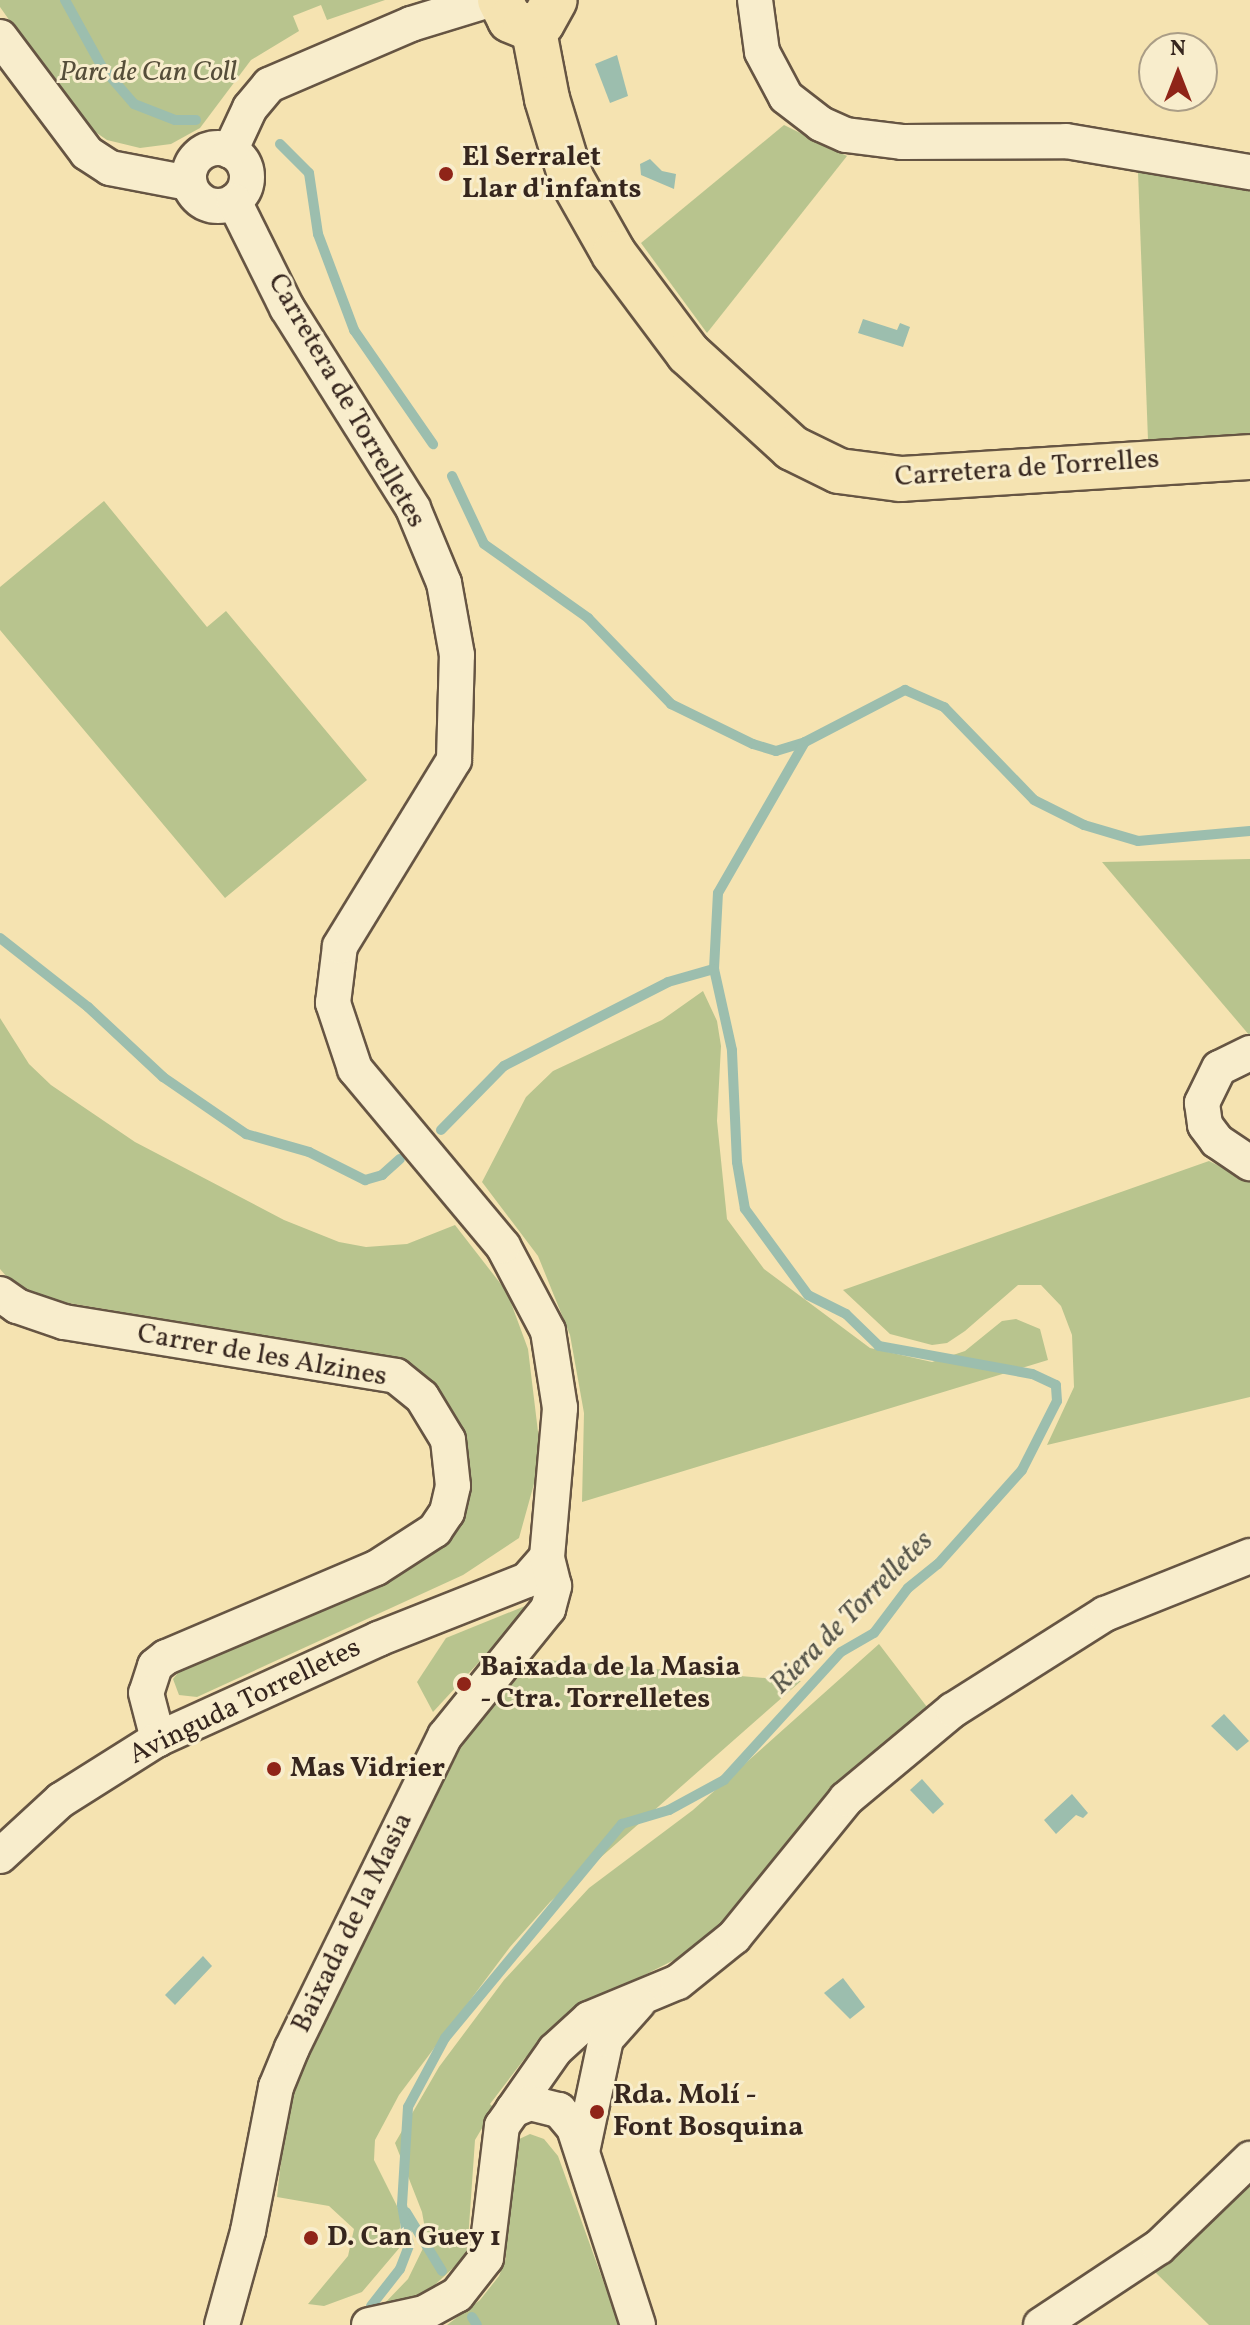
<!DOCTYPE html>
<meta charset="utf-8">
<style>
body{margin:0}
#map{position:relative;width:1250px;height:2325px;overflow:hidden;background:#f5e3b1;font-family:Vollkorn,serif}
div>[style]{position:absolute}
.green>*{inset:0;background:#b8c48e}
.water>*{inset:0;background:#9cbeae}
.stream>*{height:10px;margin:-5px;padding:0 5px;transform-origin:5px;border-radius:5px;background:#9cbeae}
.roads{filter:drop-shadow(2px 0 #665543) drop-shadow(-2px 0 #665543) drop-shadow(0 2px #665543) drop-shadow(0 -2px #665543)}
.street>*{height:34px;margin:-17px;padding:0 17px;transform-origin:17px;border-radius:17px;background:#f8edcc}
.street>.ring{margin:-17px;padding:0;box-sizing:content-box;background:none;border:34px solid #f8edcc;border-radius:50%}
.primary>*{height:44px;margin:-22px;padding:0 22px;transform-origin:22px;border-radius:22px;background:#f5e3b1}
.dots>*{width:22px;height:22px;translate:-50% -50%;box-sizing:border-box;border:4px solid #f8edcc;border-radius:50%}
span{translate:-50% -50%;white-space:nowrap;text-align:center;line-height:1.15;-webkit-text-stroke:6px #f8edcc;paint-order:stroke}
.park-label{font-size:28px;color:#564e3a;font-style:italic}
.poi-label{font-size:28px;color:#36261e;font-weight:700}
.left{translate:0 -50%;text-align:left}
.street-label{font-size:28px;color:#36261e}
.water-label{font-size:30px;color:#555449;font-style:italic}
.north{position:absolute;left:1138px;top:32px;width:80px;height:80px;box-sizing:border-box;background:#f8edcc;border:2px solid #aa9d86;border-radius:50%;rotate:0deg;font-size:22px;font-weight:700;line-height:32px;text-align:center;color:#36261e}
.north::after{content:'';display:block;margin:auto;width:28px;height:36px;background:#8f2418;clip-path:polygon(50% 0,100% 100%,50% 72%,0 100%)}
</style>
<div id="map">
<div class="green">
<i style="clip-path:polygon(0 0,385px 0,327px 20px,321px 5px,293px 16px,299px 31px,251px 60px,200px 128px,171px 144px,140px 148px,107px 140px,82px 123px,0 7px)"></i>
<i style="clip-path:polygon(784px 125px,847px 156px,707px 333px,641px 243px)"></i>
<i style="clip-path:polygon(1138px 172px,1250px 189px,1250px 433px,1148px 440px)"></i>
<i style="clip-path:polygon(104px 501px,207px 627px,226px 611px,367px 780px,225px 898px,0 630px,0 587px)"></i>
<i style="clip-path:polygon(1250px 859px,1250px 1036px,1102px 862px)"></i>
<i style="clip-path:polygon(703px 991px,717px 1021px,721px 1046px,717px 1121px,727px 1219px,764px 1269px,870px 1348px,932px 1362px,965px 1351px,1002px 1321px,1016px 1319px,1040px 1329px,1048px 1360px,582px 1502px,584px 1413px,570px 1335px,538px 1256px,482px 1182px,526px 1097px,553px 1071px,662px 1020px)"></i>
<i style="clip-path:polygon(0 1018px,29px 1064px,51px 1085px,135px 1142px,284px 1220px,339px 1242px,366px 1247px,407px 1244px,455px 1225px,507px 1292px,528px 1349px,539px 1440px,537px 1473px,519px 1538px,463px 1575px,197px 1697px,179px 1695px,173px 1679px,181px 1669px,432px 1555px,462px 1521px,472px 1487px,469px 1463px,463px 1441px,407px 1365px,393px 1357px,68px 1303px,26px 1290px,7px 1277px,0 1269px)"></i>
<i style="clip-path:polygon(1209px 1161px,1250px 1181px,1250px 1397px,1047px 1445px,1074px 1387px,1072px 1335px,1061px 1306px,1041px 1285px,1018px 1285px,965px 1331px,947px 1343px,932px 1345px,890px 1334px,843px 1290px)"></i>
<i style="clip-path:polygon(530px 1604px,528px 1609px,433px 1712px,417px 1682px,446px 1638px)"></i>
<i style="clip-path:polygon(879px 1644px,927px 1707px,817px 1806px,721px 1926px,688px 1953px,579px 2008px,525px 2058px,490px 2104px,494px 2108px,475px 2140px,467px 2255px,425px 2294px,382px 2306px,408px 2279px,427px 2240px,422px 2212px,395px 2143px,439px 2067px,504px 1980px,589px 1888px,693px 1810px)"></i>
<i style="clip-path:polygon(535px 1659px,801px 1681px,550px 1902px,510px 1947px,399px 2095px,375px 2140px,374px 2160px,400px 2212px,401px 2246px,362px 2292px,324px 2306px,308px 2304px,348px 2256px,354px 2229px,329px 2206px,277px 2197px,285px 2124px,300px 2069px,457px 1754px,479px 1720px)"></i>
<i style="clip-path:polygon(530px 2134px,544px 2139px,558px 2156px,619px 2325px,447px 2325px,480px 2300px,499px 2276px,506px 2258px,507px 2181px,515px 2141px)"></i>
<i style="clip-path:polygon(1250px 2181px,1250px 2325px,1209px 2325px,1153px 2270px)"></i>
</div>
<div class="water">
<i style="clip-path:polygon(617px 55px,628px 96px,610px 103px,595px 64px)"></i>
<i style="clip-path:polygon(650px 159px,662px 171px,676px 174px,674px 189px,641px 175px,640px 164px)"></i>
<i style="clip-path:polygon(863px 319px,897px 330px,900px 323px,910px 327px,903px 347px,858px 333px)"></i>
<i style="clip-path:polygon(1224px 1714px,1249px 1741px,1237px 1751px,1211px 1726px)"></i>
<i style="clip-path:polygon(922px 1779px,944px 1804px,933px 1814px,910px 1790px)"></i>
<i style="clip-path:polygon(1072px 1794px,1088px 1813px,1083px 1818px,1076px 1815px,1056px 1834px,1044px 1820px)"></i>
<i style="clip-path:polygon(203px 1956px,212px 1966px,175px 2005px,165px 1995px)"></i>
<i style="clip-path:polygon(843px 1978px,865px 2007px,850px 2019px,824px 1993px)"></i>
</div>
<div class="stream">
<i style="left:65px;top:0;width:77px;rotate:61.1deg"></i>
<i style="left:102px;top:67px;width:49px;rotate:49.1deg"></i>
<i style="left:134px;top:104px;width:44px;rotate:21.3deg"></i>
<i style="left:175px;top:120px;width:21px"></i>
<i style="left:280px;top:144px;width:41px;rotate:45deg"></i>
<i style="left:309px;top:173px;width:62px;rotate:81.6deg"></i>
<i style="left:318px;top:234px;width:103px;rotate:69.4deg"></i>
<i style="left:354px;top:330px;width:139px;rotate:55.3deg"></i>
<i style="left:452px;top:476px;width:75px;rotate:64.8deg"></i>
<i style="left:484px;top:544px;width:128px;rotate:35.4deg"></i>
<i style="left:588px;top:618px;width:120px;rotate:46deg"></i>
<i style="left:671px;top:704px;width:91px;rotate:26deg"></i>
<i style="left:753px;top:744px;width:24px;rotate:17deg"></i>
<i style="left:776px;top:751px;width:30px;rotate:-17deg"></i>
<i style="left:805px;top:742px;width:113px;rotate:-27.5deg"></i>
<i style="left:905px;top:690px;width:43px;rotate:23.6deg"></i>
<i style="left:944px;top:707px;width:129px;rotate:45.9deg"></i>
<i style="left:1034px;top:800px;width:56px;rotate:26.6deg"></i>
<i style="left:1084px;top:825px;width:56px;rotate:16.5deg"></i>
<i style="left:1138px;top:841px;width:112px;rotate:-5.1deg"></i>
<i style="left:0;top:938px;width:112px;rotate:38.1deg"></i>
<i style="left:88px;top:1007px;width:103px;rotate:43deg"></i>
<i style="left:163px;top:1077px;width:101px;rotate:34.5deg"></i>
<i style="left:246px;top:1134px;width:66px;rotate:15.9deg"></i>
<i style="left:309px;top:1152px;width:63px;rotate:26.6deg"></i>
<i style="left:365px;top:1180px;width:18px;rotate:-16deg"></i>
<i style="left:382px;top:1175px;width:24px;rotate:-42deg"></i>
<i style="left:441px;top:1130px;width:90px;rotate:-45.5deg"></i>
<i style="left:504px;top:1066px;width:184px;rotate:-27.1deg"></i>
<i style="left:668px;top:982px;width:48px;rotate:-15.8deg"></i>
<i style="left:714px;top:969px;width:76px;rotate:-87deg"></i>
<i style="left:718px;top:893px;width:174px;rotate:-60.1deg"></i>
<i style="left:406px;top:2212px;width:69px;rotate:58.6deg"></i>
<i style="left:371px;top:2306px;width:47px;rotate:-51.9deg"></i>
<i style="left:400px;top:2269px;width:26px;rotate:-69deg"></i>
<i style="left:409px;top:2245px;width:41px;rotate:-99.9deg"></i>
<i style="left:402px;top:2205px;width:98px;rotate:-86.5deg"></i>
<i style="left:408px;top:2107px;width:78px;rotate:-61.8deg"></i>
<i style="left:445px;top:2038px;width:278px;rotate:-50.4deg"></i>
<i style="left:622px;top:1824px;width:49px;rotate:-16.6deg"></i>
<i style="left:669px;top:1810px;width:63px;rotate:-28.6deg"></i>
<i style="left:724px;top:1780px;width:173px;rotate:-47.6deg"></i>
<i style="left:841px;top:1652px;width:38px;rotate:-30deg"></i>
<i style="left:874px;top:1633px;width:56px;rotate:-52.9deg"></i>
<i style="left:908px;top:1588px;width:38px;rotate:-39deg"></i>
<i style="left:938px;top:1564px;width:126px;rotate:-48.2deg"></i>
<i style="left:1022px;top:1470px;width:77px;rotate:-63.1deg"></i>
<i style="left:1057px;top:1401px;width:16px;rotate:-94deg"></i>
<i style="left:1056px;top:1385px;width:26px;rotate:-155deg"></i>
<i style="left:1032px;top:1374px;width:156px;rotate:-169.6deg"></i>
<i style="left:879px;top:1346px;width:46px;rotate:-135.9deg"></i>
<i style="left:846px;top:1314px;width:42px;rotate:-153.4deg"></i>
<i style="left:808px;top:1295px;width:107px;rotate:-126.2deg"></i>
<i style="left:745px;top:1209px;width:48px;rotate:-99.7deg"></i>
<i style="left:737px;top:1162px;width:112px;rotate:-92.6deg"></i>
<i style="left:732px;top:1050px;width:83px;rotate:-102.5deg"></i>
<i style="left:472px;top:2317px;width:9px;rotate:58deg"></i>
</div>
<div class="roads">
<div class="street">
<i style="left:755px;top:0;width:52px;rotate:82.3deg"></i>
<i style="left:762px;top:52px;width:51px;rotate:61.9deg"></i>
<i style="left:786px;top:97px;width:44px;rotate:37.6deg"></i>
<i style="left:821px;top:124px;width:27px;rotate:24deg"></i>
<i style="left:846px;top:135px;width:56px;rotate:7.1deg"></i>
<i style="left:902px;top:142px;width:164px;rotate:-0.3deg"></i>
<i style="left:1066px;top:141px;width:187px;rotate:9.6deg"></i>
<i style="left:0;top:37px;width:145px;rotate:53.1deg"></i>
<i style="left:87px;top:153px;width:27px;rotate:33deg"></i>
<i style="left:110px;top:168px;width:80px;rotate:10.8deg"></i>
<i class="ring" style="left:189px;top:148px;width:24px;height:24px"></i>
<i style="left:230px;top:151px;width:47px;rotate:-65.1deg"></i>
<i style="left:250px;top:108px;width:30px;rotate:-50deg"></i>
<i style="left:269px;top:85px;width:155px;rotate:-23.2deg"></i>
<i style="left:411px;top:24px;width:82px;rotate:-17.1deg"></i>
<i style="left:1250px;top:1053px;width:34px;rotate:154deg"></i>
<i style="left:1219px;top:1068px;width:39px;rotate:116deg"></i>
<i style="left:1202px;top:1103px;width:22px;rotate:82deg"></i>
<i style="left:1205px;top:1125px;width:20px;rotate:53deg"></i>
<i style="left:1217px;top:1141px;width:40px;rotate:34deg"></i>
<i style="left:0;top:1294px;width:21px;rotate:35deg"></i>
<i style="left:17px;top:1306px;width:50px;rotate:18.8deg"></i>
<i style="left:64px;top:1322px;width:336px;rotate:9.2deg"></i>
<i style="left:396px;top:1376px;width:33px;rotate:39deg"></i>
<i style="left:422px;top:1397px;width:50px;rotate:58.8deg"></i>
<i style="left:448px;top:1440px;width:46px;rotate:83.8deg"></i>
<i style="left:453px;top:1486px;width:27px;rotate:103deg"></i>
<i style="left:447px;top:1512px;width:22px;rotate:124deg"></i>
<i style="left:435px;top:1530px;width:70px;rotate:147.2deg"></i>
<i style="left:376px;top:1568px;width:228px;rotate:157deg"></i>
<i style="left:166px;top:1657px;width:14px;rotate:141deg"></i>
<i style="left:155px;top:1666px;width:28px;rotate:108deg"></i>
<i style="left:146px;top:1693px;width:48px;rotate:75.4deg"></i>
<i style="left:0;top:1856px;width:83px;rotate:-42.6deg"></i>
<i style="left:61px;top:1800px;width:115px;rotate:-32.2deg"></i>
<i style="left:158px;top:1739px;width:242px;rotate:-24.4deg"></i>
<i style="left:378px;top:1639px;width:160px;rotate:-21.6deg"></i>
<i style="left:527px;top:1580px;width:30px;rotate:-49deg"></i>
<i style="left:547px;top:1557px;width:150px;rotate:-85deg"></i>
<i style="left:560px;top:1408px;width:78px;rotate:-98.9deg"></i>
<i style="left:548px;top:1331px;width:96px;rotate:-117.9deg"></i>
<i style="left:503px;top:1246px;width:231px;rotate:-129.9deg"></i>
<i style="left:355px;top:1069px;width:70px;rotate:-108.4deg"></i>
<i style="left:333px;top:1003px;width:57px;rotate:-83deg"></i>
<i style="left:340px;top:946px;width:218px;rotate:-58.5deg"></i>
<i style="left:454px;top:760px;width:105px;rotate:-88.4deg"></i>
<i style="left:457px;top:655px;width:73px;rotate:-100.2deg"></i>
<i style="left:444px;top:583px;width:81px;rotate:-112.5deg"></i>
<i style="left:413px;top:508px;width:236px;rotate:-122.2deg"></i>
<i style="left:287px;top:308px;width:119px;rotate:-116.4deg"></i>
<i style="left:513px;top:2110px;width:73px;rotate:-55deg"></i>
<i style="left:555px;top:2050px;width:46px;rotate:-42.4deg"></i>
<i style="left:589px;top:2019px;width:96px;rotate:-22.6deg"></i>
<i style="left:678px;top:1982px;width:72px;rotate:-38.8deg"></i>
<i style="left:734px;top:1937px;width:178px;rotate:-50.9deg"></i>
<i style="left:846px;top:1799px;width:139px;rotate:-39.8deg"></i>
<i style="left:953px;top:1710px;width:180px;rotate:-32.3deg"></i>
<i style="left:1105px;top:1614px;width:156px;rotate:-21.8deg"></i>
<i style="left:583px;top:2147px;width:110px;rotate:-78deg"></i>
<i style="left:606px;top:2039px;width:48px;rotate:-48.4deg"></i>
<i style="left:222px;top:2325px;width:98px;rotate:-74.5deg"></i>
<i style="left:248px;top:2231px;width:147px;rotate:-79deg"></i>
<i style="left:276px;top:2087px;width:42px;rotate:-67.7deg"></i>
<i style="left:292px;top:2048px;width:347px;rotate:-63.9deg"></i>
<i style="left:445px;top:1736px;width:164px;rotate:-51deg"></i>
<i style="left:548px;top:1609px;width:24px;rotate:-75deg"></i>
<i style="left:554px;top:1586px;width:30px;rotate:-104deg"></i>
<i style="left:369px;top:2325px;width:56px;rotate:-12.3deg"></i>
<i style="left:424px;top:2313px;width:38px;rotate:-29deg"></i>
<i style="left:457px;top:2295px;width:47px;rotate:-51.9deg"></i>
<i style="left:486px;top:2258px;width:133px;rotate:-83.1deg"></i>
<i style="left:502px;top:2126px;width:19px;rotate:-55deg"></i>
<i style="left:513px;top:2110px;width:18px;rotate:-22deg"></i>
<i style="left:530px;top:2103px;width:30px;rotate:14deg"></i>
<i style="left:559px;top:2110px;width:23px;rotate:50deg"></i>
<i style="left:574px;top:2128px;width:207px;rotate:72deg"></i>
<i style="left:1041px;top:2325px;width:141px;rotate:-33.5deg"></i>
<i style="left:1159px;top:2247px;width:127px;rotate:-44deg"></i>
</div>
<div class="primary">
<i style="left:500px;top:0;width:22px;rotate:63deg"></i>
<i style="left:510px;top:20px;width:16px;rotate:22deg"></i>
<i style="left:525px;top:26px;width:17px;rotate:-10deg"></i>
<i style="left:542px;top:23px;width:26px;rotate:-61deg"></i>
<i style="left:533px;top:26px;width:74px;rotate:79.1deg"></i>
<i style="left:547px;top:99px;width:83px;rotate:73.1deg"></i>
<i style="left:571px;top:178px;width:87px;rotate:60.5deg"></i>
<i style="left:614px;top:254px;width:124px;rotate:53.2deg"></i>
<i style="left:688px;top:353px;width:141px;rotate:42.4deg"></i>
<i style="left:792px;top:448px;width:52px;rotate:26.1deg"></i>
<i style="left:839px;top:471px;width:63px;rotate:7.4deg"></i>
<i style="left:901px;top:479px;width:350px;rotate:-3.6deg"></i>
</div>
</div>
<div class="dots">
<i style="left:446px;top:174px;background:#8f2418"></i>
<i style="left:464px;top:1684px;background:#8f2418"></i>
<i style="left:274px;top:1769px;background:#8f2418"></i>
<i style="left:597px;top:2112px;background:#8f2418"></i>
<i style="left:311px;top:2238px;background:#8f2418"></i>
</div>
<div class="park-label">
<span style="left:148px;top:73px">Parc de Can Coll</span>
</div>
<div class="poi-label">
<span class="left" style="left:462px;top:174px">El Serralet<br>Llar d'infants</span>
<span class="left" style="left:480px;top:1684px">Baixada de la Masia<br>- Ctra. Torrelletes</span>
<span class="left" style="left:290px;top:1769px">Mas Vidrier</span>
<span class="left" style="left:613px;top:2112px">Rda. Molí -<br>Font Bosquina</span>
<span class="left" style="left:327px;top:2238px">D. Can Guey 1</span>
</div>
<div class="street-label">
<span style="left:346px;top:401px;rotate:60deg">Carretera de Torrelletes</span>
<span style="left:1027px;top:469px;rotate:-4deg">Carretera de Torrelles</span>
<span style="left:262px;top:1356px;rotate:10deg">Carrer de les Alzines</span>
<span style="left:245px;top:1702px;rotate:-26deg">Avinguda Torrelletes</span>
<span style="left:353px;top:1923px;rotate:-64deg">Baixada de la Masia</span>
</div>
<div class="water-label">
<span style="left:852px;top:1613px;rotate:-45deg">Riera de Torrelletes</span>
</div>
<div class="north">N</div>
</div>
